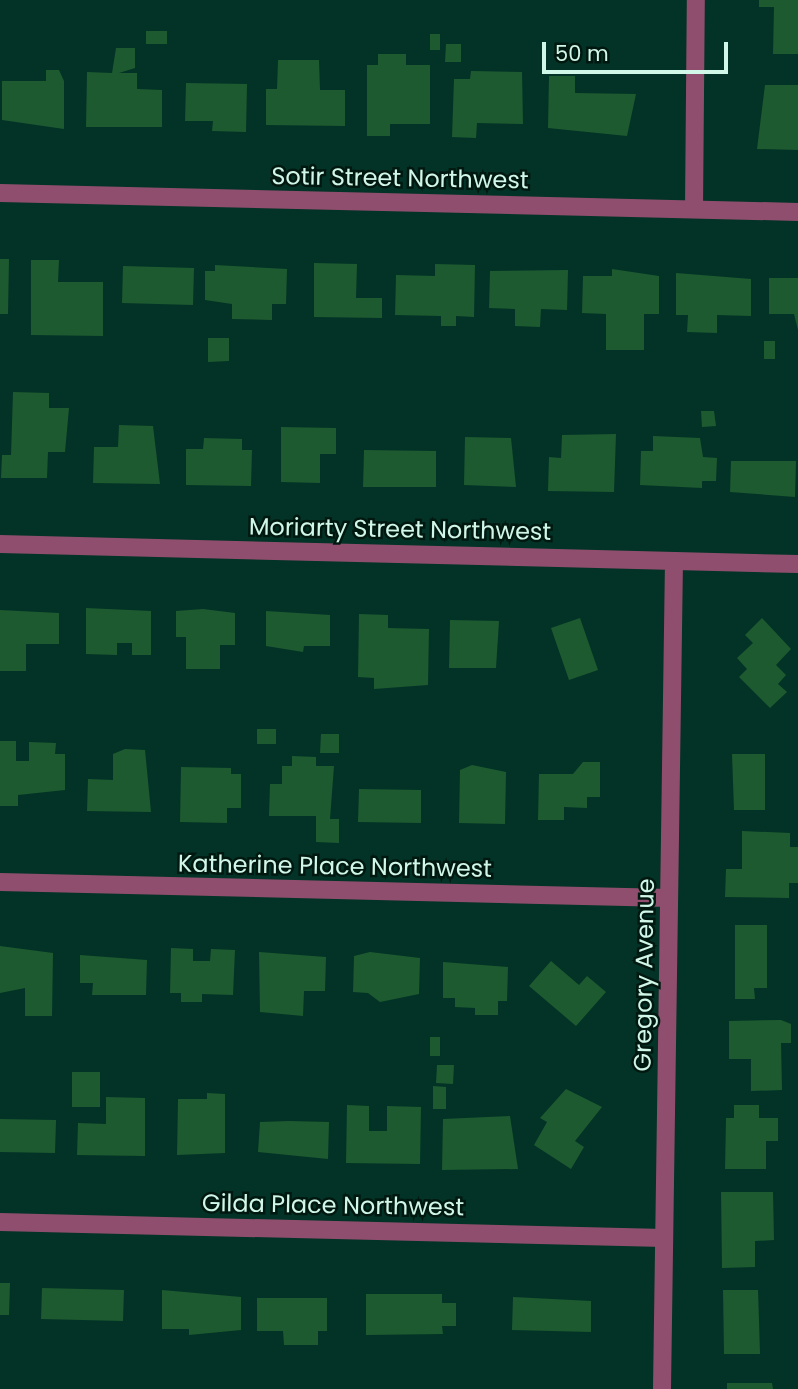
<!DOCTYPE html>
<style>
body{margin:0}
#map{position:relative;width:798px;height:1389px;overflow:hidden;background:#033326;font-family:Poppins,sans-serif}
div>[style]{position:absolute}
.building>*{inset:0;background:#1d5a30}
.street>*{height:18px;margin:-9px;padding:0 9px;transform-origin:9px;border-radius:9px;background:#904e6e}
span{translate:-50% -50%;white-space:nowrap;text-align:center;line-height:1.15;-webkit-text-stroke:5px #001810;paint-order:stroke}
.street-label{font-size:24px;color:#d0f7e8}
.scale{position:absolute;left:542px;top:42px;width:186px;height:32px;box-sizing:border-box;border:4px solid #d0f7e8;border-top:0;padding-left:9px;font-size:21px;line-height:24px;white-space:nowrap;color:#d0f7e8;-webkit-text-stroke:5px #001810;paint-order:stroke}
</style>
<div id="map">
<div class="building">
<i style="clip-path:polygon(759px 0,798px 0,798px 54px,773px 54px,774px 7px,759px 7px)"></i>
<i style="clip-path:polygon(146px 31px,167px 31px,167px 44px,146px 44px)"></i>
<i style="clip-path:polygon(430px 34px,440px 34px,440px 50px,430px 50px)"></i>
<i style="clip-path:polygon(446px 44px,461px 44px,461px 62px,445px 62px)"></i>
<i style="clip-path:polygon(116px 48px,135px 48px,135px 68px,119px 73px,137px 73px,137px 89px,162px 90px,162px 127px,86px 127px,87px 72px,112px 73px)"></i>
<i style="clip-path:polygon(378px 54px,406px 54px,406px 65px,430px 65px,430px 124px,390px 124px,390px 136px,367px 136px,367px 65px,378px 65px)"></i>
<i style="clip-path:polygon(278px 60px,319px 60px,320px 90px,345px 90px,345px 126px,266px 125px,266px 89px,277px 89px)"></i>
<i style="clip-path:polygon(46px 70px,59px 70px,64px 81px,64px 129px,2px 120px,2px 81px,46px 81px)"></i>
<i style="clip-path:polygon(471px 71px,522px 72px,523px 124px,477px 123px,476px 138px,452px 137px,454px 79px,470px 79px)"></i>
<i style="clip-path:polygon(549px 76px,575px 76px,575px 93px,636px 94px,627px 136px,548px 128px)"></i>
<i style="clip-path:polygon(186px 83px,247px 84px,246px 132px,212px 131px,213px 121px,185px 121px)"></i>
<i style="clip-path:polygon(765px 85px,798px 85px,798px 150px,757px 149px)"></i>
<i style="clip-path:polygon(0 259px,9px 259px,8px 314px,0 314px)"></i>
<i style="clip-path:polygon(31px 260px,59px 260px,58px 282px,103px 282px,103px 336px,31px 335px)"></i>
<i style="clip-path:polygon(314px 263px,357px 264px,356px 298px,382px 298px,382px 318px,314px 317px)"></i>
<i style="clip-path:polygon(435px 264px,475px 265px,474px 317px,456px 316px,456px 326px,441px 326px,441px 316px,395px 315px,396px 275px,435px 276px)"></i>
<i style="clip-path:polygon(215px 265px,287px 269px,286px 304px,272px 304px,272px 320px,232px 319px,232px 304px,205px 300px,205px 271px,215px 271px)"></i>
<i style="clip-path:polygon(123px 266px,194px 268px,193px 305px,122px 303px)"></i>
<i style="clip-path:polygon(612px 269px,659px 276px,659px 314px,644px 314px,644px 350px,606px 350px,606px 314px,582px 313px,583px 276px,612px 276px)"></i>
<i style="clip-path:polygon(568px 270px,567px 310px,541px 309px,540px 327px,515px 326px,515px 309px,489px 308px,490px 271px)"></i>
<i style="clip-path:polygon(676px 273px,751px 279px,751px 316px,717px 315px,717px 333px,687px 332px,688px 315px,676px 315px)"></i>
<i style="clip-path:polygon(769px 278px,798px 278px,798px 330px,794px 314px,769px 314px)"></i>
<i style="clip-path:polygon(208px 338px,229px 338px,229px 361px,208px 362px)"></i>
<i style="clip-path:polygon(764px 341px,775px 341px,775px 359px,764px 359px)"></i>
<i style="clip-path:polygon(13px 392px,49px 393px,49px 408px,69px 408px,65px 452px,48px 452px,47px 478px,1px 478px,2px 455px,11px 455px)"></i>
<i style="clip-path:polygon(701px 411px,714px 411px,716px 426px,702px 427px)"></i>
<i style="clip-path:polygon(119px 425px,153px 426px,160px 484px,93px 483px,94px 447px,118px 447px)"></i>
<i style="clip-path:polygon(281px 427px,336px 428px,336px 454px,320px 454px,320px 483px,281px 482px)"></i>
<i style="clip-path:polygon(616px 434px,614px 492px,548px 491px,549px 457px,561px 458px,562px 435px)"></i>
<i style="clip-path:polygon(653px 436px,700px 438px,703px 457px,717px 458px,716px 481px,702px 481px,702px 488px,640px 485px,641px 451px,653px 451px)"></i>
<i style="clip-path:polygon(465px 437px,511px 438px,516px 487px,464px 485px)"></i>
<i style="clip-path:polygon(204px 438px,242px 439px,242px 450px,252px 450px,251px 486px,186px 485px,186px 449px,203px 449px)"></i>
<i style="clip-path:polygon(364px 450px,436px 451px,436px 487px,363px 487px)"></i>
<i style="clip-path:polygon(731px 461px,796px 461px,795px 497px,730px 492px)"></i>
<i style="clip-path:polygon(86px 608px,151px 611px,151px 655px,132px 655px,132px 643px,117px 643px,117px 655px,86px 654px)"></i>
<i style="clip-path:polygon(203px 609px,235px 613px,235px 645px,220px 645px,220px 669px,186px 669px,186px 637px,176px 637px,176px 611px)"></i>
<i style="clip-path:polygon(0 610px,59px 613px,59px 644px,26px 644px,26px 671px,0 671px)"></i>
<i style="clip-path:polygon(266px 611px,330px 615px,330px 646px,304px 646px,303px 652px,266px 646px)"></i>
<i style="clip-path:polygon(359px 614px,388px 615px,388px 628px,429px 629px,428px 685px,374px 689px,374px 678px,358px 677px)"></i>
<i style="clip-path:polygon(580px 618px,598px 670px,569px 680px,551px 628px)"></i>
<i style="clip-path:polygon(762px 618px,791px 649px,776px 665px,786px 675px,778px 684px,787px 692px,770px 708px,739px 677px,747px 669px,737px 658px,753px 643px,745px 635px)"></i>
<i style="clip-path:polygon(450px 620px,499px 621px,496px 668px,449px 668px)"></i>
<i style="clip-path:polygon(257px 729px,276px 729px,276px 744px,257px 744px)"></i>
<i style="clip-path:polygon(321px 734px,339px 734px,339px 753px,320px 753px)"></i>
<i style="clip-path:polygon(0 741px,16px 741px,16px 761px,29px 761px,29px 742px,56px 743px,55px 754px,65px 754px,65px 790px,18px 795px,18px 806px,0 806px)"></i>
<i style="clip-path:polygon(125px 749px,145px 750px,151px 812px,87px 811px,88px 779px,113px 780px,113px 754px)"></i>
<i style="clip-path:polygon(732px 754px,765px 754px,765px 810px,734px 810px)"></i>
<i style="clip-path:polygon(292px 756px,316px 757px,316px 766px,334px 766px,330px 819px,339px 819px,339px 843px,316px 842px,316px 816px,269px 816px,270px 784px,282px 784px,282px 766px,292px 766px)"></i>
<i style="clip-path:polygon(583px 762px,600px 762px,600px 797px,587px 797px,587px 808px,564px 807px,564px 820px,538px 820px,539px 774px,573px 774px)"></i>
<i style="clip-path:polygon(472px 765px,506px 772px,505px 824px,459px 823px,460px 770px)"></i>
<i style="clip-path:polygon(181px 767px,231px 768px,231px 774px,241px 774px,241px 808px,227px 808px,227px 823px,180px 822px)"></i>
<i style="clip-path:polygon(359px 789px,421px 790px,421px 823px,358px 822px)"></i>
<i style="clip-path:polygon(742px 831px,790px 833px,790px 847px,798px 847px,798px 883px,789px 883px,789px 898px,725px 897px,726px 869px,742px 869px)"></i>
<i style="clip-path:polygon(735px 925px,767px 925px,767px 988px,754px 988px,755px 999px,735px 999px)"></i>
<i style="clip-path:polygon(0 946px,53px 953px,52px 1016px,25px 1016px,25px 988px,0 993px)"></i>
<i style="clip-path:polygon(171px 948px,193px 949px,193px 961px,210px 961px,211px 949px,235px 950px,233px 995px,202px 994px,202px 1002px,181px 1002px,181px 993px,170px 993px)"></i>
<i style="clip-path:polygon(259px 952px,326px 957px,325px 991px,304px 991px,303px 1016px,260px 1012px)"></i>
<i style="clip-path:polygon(370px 952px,420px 958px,419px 994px,380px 1002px,368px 993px,353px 992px,354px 956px)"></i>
<i style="clip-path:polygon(80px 955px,147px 960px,146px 995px,92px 995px,93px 983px,80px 983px)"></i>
<i style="clip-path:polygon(551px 961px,579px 985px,587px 976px,606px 992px,576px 1026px,529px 986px)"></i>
<i style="clip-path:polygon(443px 962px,508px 967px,507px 1001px,498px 1001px,498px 1015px,475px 1015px,475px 1008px,455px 1007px,455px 998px,443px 998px)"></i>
<i style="clip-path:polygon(781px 1020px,791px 1024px,791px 1043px,781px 1043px,782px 1090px,751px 1091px,751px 1059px,729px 1059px,729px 1021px)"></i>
<i style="clip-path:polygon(430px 1037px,440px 1037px,440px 1056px,430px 1056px)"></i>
<i style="clip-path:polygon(437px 1065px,454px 1065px,453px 1084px,436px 1083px)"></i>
<i style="clip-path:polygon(72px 1072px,100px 1072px,100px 1107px,72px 1107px)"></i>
<i style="clip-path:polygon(433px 1086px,446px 1087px,446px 1109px,433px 1109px)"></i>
<i style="clip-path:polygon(566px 1089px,602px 1107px,575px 1141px,584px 1147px,571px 1169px,534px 1145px,547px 1122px,540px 1118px)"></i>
<i style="clip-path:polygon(207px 1093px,225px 1094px,225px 1153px,177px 1155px,178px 1099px,207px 1099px)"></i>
<i style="clip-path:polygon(106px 1097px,145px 1098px,145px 1156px,77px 1155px,78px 1123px,106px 1124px)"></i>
<i style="clip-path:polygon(347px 1105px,369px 1106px,369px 1131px,387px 1131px,387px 1106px,421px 1107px,420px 1164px,346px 1163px)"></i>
<i style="clip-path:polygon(734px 1105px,759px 1105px,759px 1118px,778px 1118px,778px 1141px,766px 1141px,766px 1169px,725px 1169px,726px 1118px,734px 1118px)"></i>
<i style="clip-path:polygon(510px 1116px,518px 1169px,442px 1170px,443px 1119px)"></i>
<i style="clip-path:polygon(0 1119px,56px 1120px,55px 1153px,0 1152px)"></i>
<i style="clip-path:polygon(289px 1121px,329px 1122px,328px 1159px,258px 1152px,260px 1122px)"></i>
<i style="clip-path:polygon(721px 1192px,773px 1192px,774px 1240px,755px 1241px,755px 1267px,722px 1268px)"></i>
<i style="clip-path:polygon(0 1283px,10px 1283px,9px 1315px,0 1315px)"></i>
<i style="clip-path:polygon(42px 1288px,124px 1290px,123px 1321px,41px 1319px)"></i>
<i style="clip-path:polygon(162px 1290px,241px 1297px,241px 1330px,189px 1335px,189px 1329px,162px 1329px)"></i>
<i style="clip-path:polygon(723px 1290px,758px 1290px,760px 1354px,724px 1354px)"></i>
<i style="clip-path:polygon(366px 1294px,442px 1294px,442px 1303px,456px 1303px,456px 1326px,442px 1326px,443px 1334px,366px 1335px)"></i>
<i style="clip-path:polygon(513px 1297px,591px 1301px,591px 1332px,512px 1330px)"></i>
<i style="clip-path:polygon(257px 1298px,327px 1298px,327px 1331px,318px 1331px,318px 1345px,284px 1345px,283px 1331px,257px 1331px)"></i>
<i style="clip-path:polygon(727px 1383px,772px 1383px,773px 1389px,727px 1389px)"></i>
</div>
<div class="street">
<i style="left:0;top:193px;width:798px;rotate:1.36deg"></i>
<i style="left:694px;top:209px;width:209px;rotate:-89.5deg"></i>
<i style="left:0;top:544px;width:798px;rotate:1.44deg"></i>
<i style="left:0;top:882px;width:669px;rotate:1.37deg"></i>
<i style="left:0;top:1222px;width:664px;rotate:1.38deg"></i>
<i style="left:662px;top:1389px;width:828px;rotate:-89.17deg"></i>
</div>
<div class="street-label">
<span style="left:400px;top:178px;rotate:1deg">Sotir Street Northwest</span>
<span style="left:400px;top:529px;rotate:1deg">Moriarty Street Northwest</span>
<span style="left:335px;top:866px;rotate:1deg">Katherine Place Northwest</span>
<span style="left:644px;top:975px;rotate:-89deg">Gregory Avenue</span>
<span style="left:333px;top:1205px;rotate:1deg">Gilda Place Northwest</span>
</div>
<div class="scale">50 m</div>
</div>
